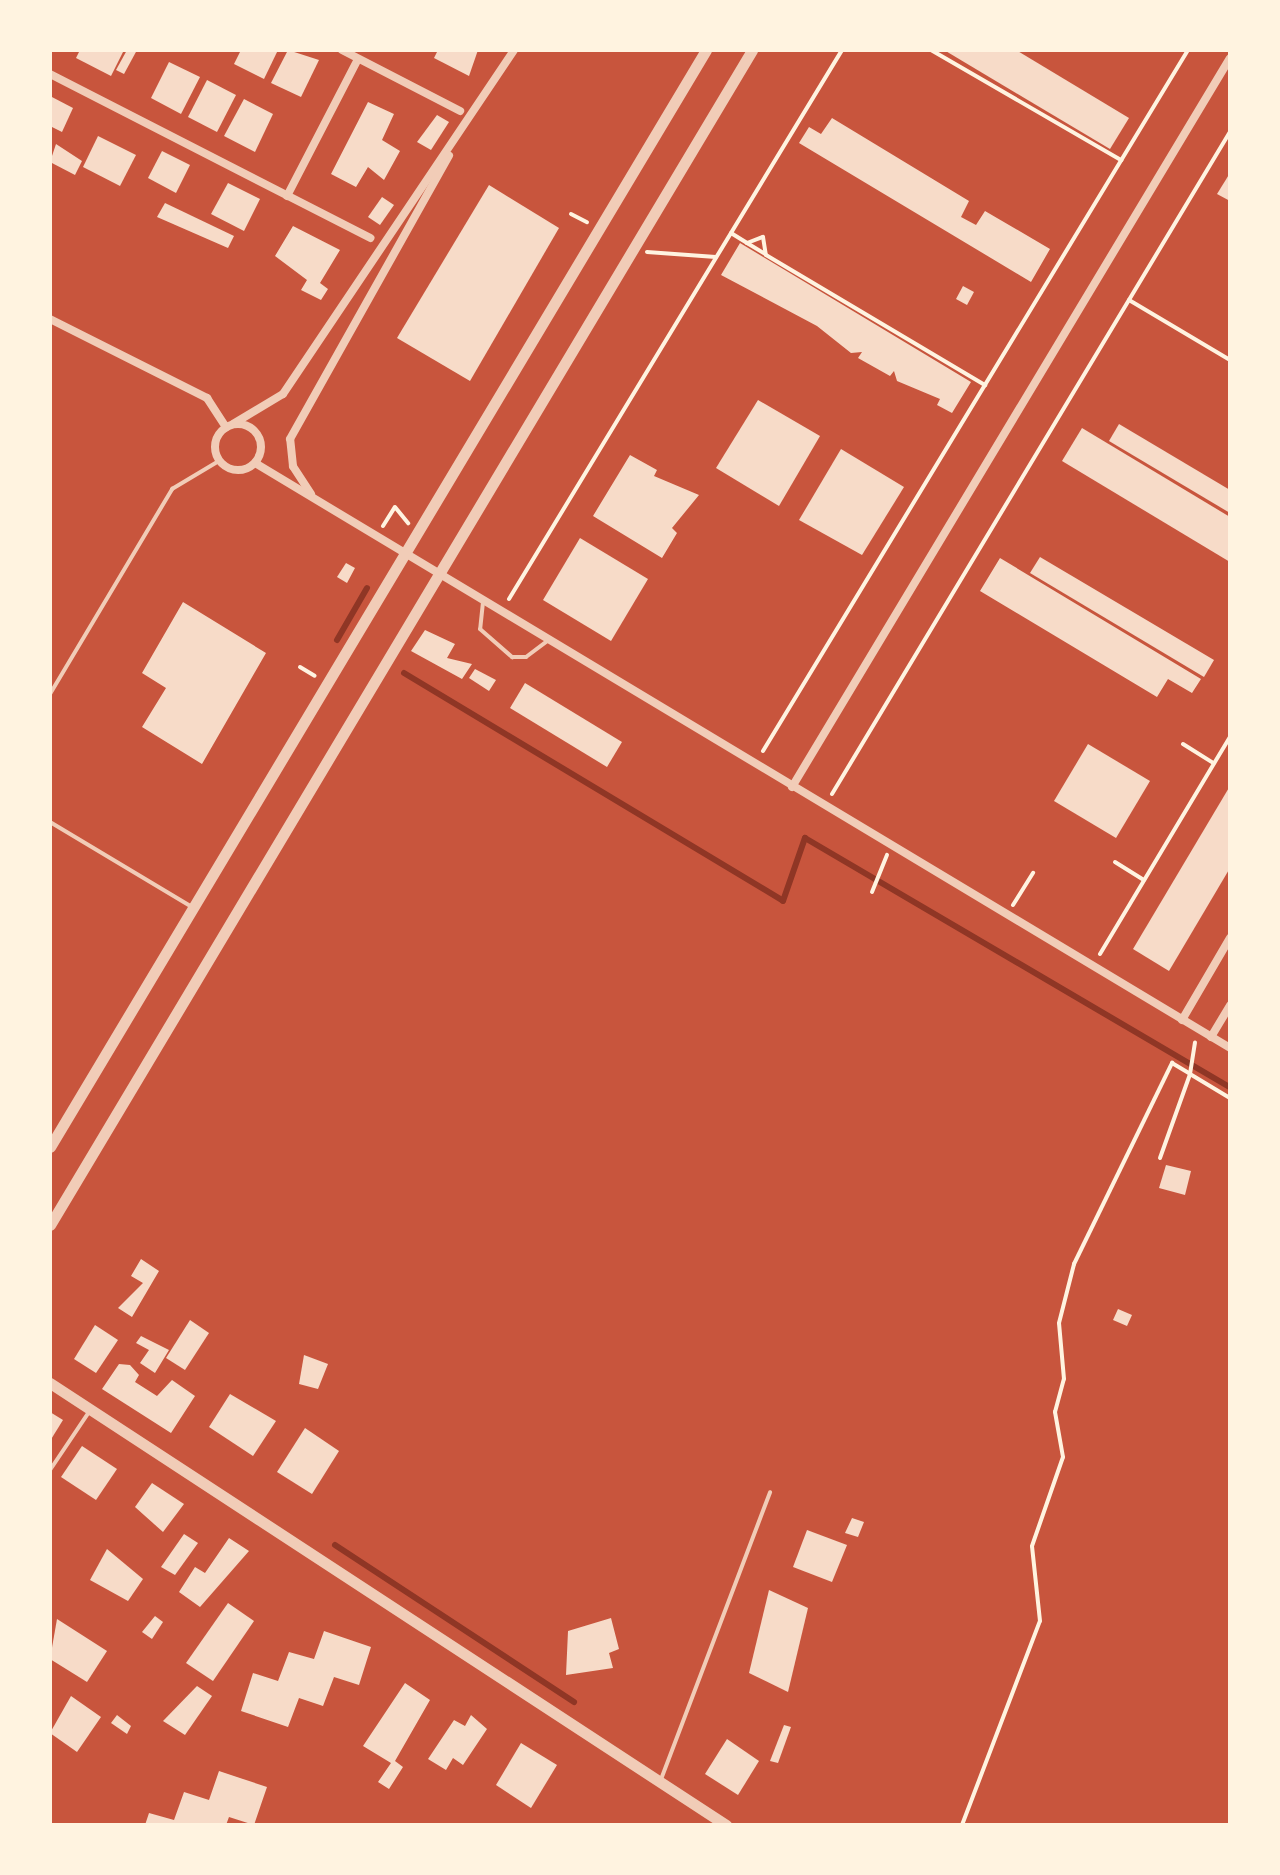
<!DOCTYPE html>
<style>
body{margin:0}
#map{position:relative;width:1280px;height:1875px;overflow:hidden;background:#c8553d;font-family:"IBM Plex Sans",sans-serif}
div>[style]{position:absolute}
.stream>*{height:6px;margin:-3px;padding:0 3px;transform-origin:3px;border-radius:3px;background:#8f3625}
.building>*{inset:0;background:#f7dbc8}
.path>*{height:4px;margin:-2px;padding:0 2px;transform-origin:2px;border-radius:2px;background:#fff3e0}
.service>*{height:4px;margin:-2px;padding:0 2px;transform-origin:2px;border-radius:2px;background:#f1ccb7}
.minor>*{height:8px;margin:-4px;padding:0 4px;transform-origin:4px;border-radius:4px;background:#f1ccb7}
.minor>.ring{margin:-4px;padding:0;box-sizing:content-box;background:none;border:8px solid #f1ccb7;border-radius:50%}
.tertiary>*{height:11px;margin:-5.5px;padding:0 5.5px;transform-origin:5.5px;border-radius:5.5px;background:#f1ccb7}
span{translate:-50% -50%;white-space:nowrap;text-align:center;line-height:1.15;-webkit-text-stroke:6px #fff3e0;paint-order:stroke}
.frame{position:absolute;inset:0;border:52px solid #fff3e0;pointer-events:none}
</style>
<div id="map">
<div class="stream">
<i style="left:337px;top:640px;width:60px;rotate:-60deg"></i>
<i style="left:404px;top:673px;width:442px;rotate:31deg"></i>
<i style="left:783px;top:901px;width:67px;rotate:-70.8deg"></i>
<i style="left:805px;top:838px;width:493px;rotate:30.4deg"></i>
<i style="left:335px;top:1545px;width:286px;rotate:33.3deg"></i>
</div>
<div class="building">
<i style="clip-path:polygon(80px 50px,124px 50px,111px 76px,76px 58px)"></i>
<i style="clip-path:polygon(127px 50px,137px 50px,124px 74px,116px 70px)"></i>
<i style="clip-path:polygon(241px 50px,278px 50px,264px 79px,234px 64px)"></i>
<i style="clip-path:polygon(288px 50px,319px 60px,301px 97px,271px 83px)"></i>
<i style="clip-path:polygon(438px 50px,478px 50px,469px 76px,434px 58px)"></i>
<i style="clip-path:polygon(944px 50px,1016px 50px,1129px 118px,1110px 149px)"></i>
<i style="clip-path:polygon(169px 62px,200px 77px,181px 114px,151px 98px)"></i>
<i style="clip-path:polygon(207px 80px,236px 95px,217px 132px,188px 117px)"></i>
<i style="clip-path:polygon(50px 96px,73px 108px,62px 132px,50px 126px)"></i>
<i style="clip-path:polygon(244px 99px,273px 114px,255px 152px,224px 136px)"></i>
<i style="clip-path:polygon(368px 102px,394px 114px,382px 140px,400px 151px,384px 180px,368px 167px,356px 187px,331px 174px)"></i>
<i style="clip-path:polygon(437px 115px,449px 122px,431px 150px,417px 142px)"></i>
<i style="clip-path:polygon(832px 118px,969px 201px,961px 217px,976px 225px,985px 211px,1050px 249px,1031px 282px,799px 143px,809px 127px,821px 134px)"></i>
<i style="clip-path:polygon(98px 136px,136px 155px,120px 186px,83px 167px)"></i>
<i style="clip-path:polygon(56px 144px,82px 161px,75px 175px,50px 162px)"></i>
<i style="clip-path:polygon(162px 151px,190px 165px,176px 193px,148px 178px)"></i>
<i style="clip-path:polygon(1230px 173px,1230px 201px,1217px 194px)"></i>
<i style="clip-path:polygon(228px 183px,260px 199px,244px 231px,211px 214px)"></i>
<i style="clip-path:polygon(489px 185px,559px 228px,470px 381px,397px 338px)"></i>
<i style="clip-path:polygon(382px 197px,394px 205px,380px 225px,368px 217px)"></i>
<i style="clip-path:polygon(165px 203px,234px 236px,228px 248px,157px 217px)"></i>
<i style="clip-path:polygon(293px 226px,340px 250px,320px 283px,328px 289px,321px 300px,301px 290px,307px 280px,275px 256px)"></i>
<i style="clip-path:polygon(740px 243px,971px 382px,952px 413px,937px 405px,940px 399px,897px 381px,894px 371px,890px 376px,858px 358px,862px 352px,851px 353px,817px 326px,721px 275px)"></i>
<i style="clip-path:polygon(963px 286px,974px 292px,967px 305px,956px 299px)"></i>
<i style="clip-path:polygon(758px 400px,820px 436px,779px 506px,716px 468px)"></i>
<i style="clip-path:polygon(1119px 424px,1230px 490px,1230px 513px,1109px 441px)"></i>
<i style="clip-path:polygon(1082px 428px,1230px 517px,1230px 562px,1062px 461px)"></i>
<i style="clip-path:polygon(841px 449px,904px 487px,862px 555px,799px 520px)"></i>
<i style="clip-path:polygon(630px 455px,657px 470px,654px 476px,699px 495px,672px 528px,677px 533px,662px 558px,593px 516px)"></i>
<i style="clip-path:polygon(580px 538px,648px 579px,611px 641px,543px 600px)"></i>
<i style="clip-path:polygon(1040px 557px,1214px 660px,1204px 677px,1030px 573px)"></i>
<i style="clip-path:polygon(1000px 558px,1201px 679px,1192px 693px,1168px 679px,1157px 697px,980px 591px)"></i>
<i style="clip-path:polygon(346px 563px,355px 568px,347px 583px,337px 577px)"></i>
<i style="clip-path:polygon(183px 602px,266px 653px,202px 764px,142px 727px,166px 688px,142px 673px)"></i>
<i style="clip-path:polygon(425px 630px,455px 644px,447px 658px,472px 664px,462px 679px,411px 651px)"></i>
<i style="clip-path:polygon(475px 669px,496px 680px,489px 691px,469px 678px)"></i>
<i style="clip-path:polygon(525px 683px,622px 742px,607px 767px,510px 708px)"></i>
<i style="clip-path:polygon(1088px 744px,1150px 781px,1116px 838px,1054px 801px)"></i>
<i style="clip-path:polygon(1230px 786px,1230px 868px,1169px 971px,1133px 949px)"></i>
<i style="clip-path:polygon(1166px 1165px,1191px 1171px,1185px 1195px,1159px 1188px)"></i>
<i style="clip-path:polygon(141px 1259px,159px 1271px,132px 1317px,118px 1308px,143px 1283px,131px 1276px)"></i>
<i style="clip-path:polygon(1118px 1309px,1132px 1315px,1127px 1326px,1113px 1320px)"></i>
<i style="clip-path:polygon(190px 1320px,209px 1333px,185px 1370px,166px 1358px)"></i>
<i style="clip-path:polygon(95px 1325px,118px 1340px,96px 1373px,74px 1359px)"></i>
<i style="clip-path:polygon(141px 1336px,169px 1350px,155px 1373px,140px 1363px,149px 1350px,136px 1343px)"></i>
<i style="clip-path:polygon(304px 1355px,328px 1364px,318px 1389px,299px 1384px)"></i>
<i style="clip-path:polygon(119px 1364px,130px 1365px,139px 1375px,135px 1382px,157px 1396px,172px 1380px,195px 1396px,171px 1433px,102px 1389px)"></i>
<i style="clip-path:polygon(230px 1394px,276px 1421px,253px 1456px,209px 1427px)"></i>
<i style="clip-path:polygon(50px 1412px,63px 1420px,50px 1441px)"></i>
<i style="clip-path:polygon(305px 1428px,339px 1451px,312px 1494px,277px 1472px)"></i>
<i style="clip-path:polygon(82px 1446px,117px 1469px,96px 1500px,61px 1477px)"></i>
<i style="clip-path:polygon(152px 1483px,184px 1504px,163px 1532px,135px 1507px)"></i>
<i style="clip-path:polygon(852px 1518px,864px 1522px,858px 1537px,845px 1533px)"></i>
<i style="clip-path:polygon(807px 1530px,847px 1545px,832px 1582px,793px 1567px)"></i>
<i style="clip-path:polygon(184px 1534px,198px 1543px,175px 1575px,161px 1567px)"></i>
<i style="clip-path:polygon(229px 1538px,249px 1551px,200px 1607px,179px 1592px,195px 1567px,205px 1573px)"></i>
<i style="clip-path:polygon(107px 1549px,143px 1579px,128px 1601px,90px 1580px)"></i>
<i style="clip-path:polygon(769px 1590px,808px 1608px,788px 1692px,749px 1673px)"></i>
<i style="clip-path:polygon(228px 1603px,254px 1621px,213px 1681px,186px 1663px)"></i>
<i style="clip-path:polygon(155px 1616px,163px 1622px,152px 1639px,142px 1632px)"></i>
<i style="clip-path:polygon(611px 1618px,619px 1649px,609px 1653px,613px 1668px,566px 1675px,568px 1631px)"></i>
<i style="clip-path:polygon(57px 1619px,107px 1651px,87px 1682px,50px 1659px)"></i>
<i style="clip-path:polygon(324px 1631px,371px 1647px,359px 1685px,334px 1677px,323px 1706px,299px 1698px,288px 1727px,241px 1711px,253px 1673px,278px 1681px,289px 1652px,314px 1659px)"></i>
<i style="clip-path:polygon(405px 1683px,430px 1700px,395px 1761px,403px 1767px,389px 1789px,378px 1782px,391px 1763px,363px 1746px)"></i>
<i style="clip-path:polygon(197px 1686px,212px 1696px,185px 1735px,163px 1721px)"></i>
<i style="clip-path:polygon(71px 1696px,101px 1717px,77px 1752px,50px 1733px)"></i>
<i style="clip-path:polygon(117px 1715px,131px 1726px,127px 1734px,111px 1723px)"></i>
<i style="clip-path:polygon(471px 1715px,487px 1729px,463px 1765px,453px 1758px,446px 1770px,428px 1759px,454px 1720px,465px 1726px)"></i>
<i style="clip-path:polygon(784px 1725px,791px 1727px,778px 1763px,770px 1761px)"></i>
<i style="clip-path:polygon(727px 1739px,759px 1761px,738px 1795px,705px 1774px)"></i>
<i style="clip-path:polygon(521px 1743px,557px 1765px,531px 1808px,496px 1785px)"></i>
<i style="clip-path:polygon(219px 1771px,267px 1787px,254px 1825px,229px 1817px,226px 1825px,145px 1825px,149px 1813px,174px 1820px,184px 1792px,209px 1800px)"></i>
</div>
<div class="path">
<i style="left:931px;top:50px;width:220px;rotate:30.1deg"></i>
<i style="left:571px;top:214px;width:18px;rotate:27deg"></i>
<i style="left:731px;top:233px;width:19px;rotate:32deg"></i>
<i style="left:747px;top:243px;width:17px;rotate:-21deg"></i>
<i style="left:763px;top:237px;width:18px;rotate:81deg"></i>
<i style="left:766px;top:255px;width:255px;rotate:30.7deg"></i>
<i style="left:747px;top:243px;width:21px;rotate:31deg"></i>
<i style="left:647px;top:252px;width:69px;rotate:4.1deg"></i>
<i style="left:1129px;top:300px;width:117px;rotate:30.7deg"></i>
<i style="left:383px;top:526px;width:22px;rotate:-58deg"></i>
<i style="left:395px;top:507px;width:21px;rotate:51deg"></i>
<i style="left:509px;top:599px;width:642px;rotate:-58.76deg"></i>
<i style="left:300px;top:667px;width:17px;rotate:31deg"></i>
<i style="left:1183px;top:744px;width:36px;rotate:32deg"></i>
<i style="left:763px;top:751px;width:820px;rotate:-58.77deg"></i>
<i style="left:832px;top:794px;width:772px;rotate:-58.99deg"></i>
<i style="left:1115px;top:862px;width:34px;rotate:32deg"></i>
<i style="left:872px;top:892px;width:40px;rotate:-68deg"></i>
<i style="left:1013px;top:905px;width:38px;rotate:-58deg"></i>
<i style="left:1100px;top:954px;width:253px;rotate:-59.1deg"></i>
<i style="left:1160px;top:1158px;width:89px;rotate:-70.3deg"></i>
<i style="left:1190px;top:1074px;width:47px;rotate:31deg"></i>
<i style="left:962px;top:1825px;width:218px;rotate:-69.1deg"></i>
<i style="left:1040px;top:1621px;width:75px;rotate:-96.1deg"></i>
<i style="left:1032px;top:1546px;width:94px;rotate:-70.8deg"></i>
<i style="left:1063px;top:1457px;width:46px;rotate:-100.1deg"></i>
<i style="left:1055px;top:1412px;width:34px;rotate:-75deg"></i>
<i style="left:1064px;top:1379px;width:56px;rotate:-95.1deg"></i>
<i style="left:1059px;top:1323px;width:61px;rotate:-75.7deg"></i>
<i style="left:1074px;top:1264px;width:224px;rotate:-64deg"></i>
<i style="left:1172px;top:1063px;width:21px;rotate:31deg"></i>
<i style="left:1190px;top:1074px;width:32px;rotate:-81deg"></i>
</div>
<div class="service">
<i style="left:483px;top:602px;width:27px;rotate:96deg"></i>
<i style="left:480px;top:629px;width:43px;rotate:41.2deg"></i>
<i style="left:512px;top:657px;width:14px"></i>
<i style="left:526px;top:657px;width:26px;rotate:-37deg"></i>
<i style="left:50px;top:694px;width:239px;rotate:-59.2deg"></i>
<i style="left:172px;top:489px;width:55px;rotate:-30.8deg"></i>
<i style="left:50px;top:822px;width:165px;rotate:30.9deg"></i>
<i style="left:50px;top:1470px;width:70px;rotate:-56.1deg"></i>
<i style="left:660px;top:1782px;width:310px;rotate:-69.2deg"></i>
</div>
<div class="minor">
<i style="left:342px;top:50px;width:133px;rotate:27.3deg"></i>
<i style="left:50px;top:74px;width:360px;rotate:27.1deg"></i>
<i style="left:287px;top:196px;width:154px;rotate:-62.6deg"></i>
<i style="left:50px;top:319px;width:176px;rotate:26.7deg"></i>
<i style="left:207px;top:398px;width:35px;rotate:57deg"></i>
<i class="ring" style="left:215px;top:424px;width:38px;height:38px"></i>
<i style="left:233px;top:424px;width:58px;rotate:-31deg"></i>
<i style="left:283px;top:394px;width:414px;rotate:-56.1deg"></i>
<i style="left:255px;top:463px;width:1137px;rotate:30.96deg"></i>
<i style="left:311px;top:494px;width:33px;rotate:-123deg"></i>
<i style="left:293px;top:466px;width:27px;rotate:-96deg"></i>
<i style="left:290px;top:439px;width:325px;rotate:-60.7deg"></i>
<i style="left:792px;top:787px;width:850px;rotate:-59deg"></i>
<i style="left:1182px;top:1020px;width:95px;rotate:-59.7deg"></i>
<i style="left:1211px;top:1037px;width:37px;rotate:-59deg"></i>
</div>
<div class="tertiary">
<i style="left:50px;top:1147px;width:1278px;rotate:-59.12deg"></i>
<i style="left:50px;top:1225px;width:1369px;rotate:-59.14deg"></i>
<i style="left:50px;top:1383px;width:808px;rotate:33.18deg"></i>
</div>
<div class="frame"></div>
</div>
